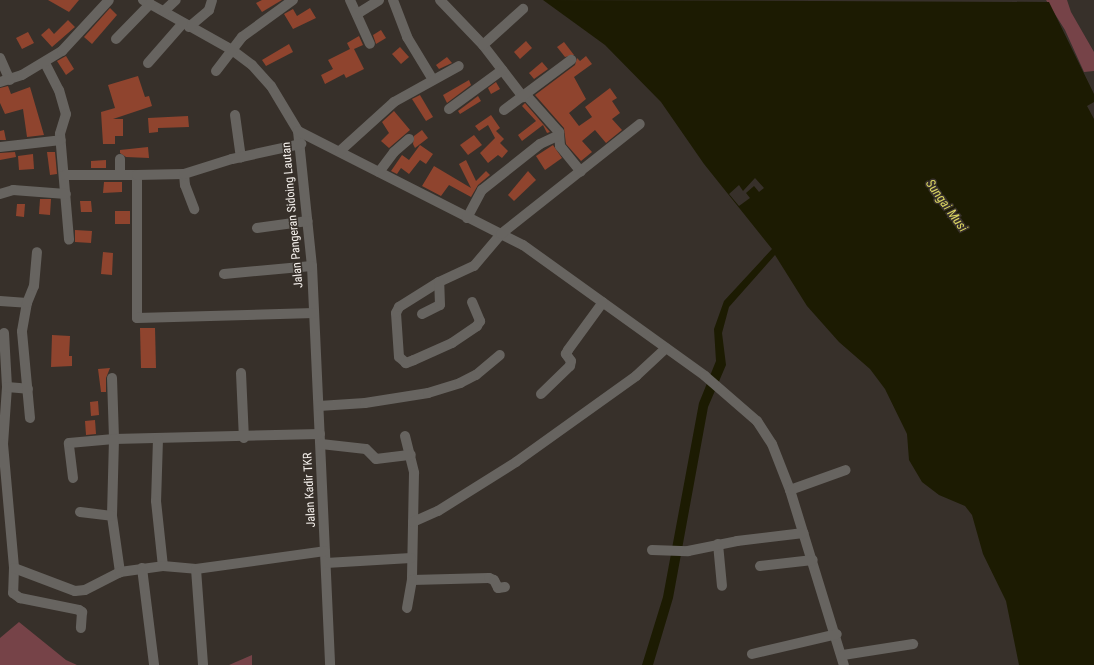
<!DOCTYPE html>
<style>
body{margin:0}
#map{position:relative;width:1094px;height:665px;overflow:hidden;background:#37302a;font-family:"Roboto Condensed",sans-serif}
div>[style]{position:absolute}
.green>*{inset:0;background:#764348}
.water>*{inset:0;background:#1c1b02}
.pier>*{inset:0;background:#37302a}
.building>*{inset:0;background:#8f442e}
.minor>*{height:10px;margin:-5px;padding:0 5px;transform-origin:5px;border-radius:5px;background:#676460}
span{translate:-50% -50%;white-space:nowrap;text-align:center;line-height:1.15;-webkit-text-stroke:3px #37302a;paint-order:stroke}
.street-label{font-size:12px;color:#f5f0ec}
.water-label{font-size:13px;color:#dad461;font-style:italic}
</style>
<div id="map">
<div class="green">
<i style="clip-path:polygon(1046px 0,1067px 0,1071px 12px,1094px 52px,1094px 71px,1084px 72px,1065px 30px)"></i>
<i style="clip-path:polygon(19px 622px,66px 660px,77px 665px,0 665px,0 638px)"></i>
<i style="clip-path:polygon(252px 655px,252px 665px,229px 665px)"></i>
</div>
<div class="water">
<i style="clip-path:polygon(543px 0,1049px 2px,1094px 94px,1094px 102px,1087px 106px,1094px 119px,1094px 665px,1019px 665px,1006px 601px,983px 554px,972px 515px,965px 506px,939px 495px,922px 482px,909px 460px,907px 434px,885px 389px,870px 369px,839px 342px,807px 306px,775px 255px,729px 307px,722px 333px,726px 365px,708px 407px,673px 598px,653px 665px,642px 665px,663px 597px,699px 403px,716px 361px,714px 329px,724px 301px,772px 249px,704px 164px,661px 102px,605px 45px)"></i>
</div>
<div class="pier">
<i style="clip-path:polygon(755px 178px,764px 188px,759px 192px,754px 186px,746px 193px,750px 198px,739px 206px,729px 194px,739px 185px,743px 191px)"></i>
</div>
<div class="building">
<i style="clip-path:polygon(48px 0,79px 0,69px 12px)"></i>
<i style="clip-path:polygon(262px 0,282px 0,262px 12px,256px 3px)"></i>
<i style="clip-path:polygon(110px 8px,117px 15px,92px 44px,84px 37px)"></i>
<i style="clip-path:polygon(310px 8px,316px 18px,293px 29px,284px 14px,293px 9px,297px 16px)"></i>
<i style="clip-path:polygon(68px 20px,75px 27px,52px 47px,41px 35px,49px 28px,54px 34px)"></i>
<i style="clip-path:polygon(381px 30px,386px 38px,376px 44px,373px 35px)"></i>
<i style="clip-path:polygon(28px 32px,34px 43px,22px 49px,16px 38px)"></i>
<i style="clip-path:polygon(359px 36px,363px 45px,354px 49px,364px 69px,346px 78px,344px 74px,325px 84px,321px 75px,333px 69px,328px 60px,350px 49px,347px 43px)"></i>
<i style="clip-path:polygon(526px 41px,532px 48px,520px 59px,514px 52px)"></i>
<i style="clip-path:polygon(564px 42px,574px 55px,565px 57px,557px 47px)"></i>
<i style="clip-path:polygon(289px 44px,293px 52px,266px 66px,262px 60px)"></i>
<i style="clip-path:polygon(400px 47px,409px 57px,401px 64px,392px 54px)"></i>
<i style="clip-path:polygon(66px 56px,74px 69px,66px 75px,57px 61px)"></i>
<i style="clip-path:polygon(586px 56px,592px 64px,574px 77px,586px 99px,569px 113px,579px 126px,592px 117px,585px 107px,610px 88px,617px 98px,612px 101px,620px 113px,612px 119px,622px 130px,606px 143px,595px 130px,582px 141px,592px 152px,581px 161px,566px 144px,564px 128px,535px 95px,575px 65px,577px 58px,580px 61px)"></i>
<i style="clip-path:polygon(447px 57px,452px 63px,439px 69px,436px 65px)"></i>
<i style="clip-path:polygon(542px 62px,548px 69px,534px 79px,529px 73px)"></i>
<i style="clip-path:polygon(138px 76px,145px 97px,149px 96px,152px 106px,113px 119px,123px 119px,123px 136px,115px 136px,115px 144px,103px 144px,101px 112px,115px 108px,108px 85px)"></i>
<i style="clip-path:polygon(469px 80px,471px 85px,447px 103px,443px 95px)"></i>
<i style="clip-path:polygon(496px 82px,500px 89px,491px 94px,488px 88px)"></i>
<i style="clip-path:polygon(8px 86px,11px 94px,30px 87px,44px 135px,27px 137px,23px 109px,5px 114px,0 103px,0 88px)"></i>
<i style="clip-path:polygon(420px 95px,433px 117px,426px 121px,412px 99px)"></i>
<i style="clip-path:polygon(478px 96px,481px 101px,460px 114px,458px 111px)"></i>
<i style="clip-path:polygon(525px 103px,550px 132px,547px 133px,543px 125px,522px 141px,518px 135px,536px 121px,522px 106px)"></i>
<i style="clip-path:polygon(394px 111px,410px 130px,389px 148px,381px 141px,389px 133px,382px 122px)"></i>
<i style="clip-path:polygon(491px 115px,500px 128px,496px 131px,504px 139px,500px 143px,508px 151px,502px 158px,498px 155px,488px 163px,480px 153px,495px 138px,488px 125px,479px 131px,475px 126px)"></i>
<i style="clip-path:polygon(188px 116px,189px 127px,158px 128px,158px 132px,149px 133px,148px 118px)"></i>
<i style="clip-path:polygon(4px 130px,6px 140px,0 140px,0 131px)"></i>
<i style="clip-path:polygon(422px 130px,428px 138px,415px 148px,413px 144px,414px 136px)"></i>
<i style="clip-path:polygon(474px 135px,482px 145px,468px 155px,460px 145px)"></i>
<i style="clip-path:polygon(420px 145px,433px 154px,426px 164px,420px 160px,409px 174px,401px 168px,397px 174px,391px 171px,402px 155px,409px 160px)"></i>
<i style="clip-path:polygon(553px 145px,562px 158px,545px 170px,536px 156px)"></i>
<i style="clip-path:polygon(148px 147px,149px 158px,126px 157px,120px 153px,120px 150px)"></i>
<i style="clip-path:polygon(15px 152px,16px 157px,0 160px,0 153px)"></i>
<i style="clip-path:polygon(47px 152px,55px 152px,57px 174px,50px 175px)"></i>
<i style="clip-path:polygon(33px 154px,34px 169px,19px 170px,18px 156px)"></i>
<i style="clip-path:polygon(106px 160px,106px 168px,91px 168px,91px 161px)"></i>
<i style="clip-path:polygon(466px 160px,476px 181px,486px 171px,490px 175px,478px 185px,471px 197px,449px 185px,441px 196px,422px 186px,434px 166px,471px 188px,459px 164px)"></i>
<i style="clip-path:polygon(528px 171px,536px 180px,514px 201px,508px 195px)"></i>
<i style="clip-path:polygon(104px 182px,122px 182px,122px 192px,103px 193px)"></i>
<i style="clip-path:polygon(40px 199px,51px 199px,50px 215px,39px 214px)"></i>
<i style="clip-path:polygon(80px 201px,91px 201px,92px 212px,81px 212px)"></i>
<i style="clip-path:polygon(17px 204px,25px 204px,24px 217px,16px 216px)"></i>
<i style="clip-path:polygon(115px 211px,130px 211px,130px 224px,115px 224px)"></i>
<i style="clip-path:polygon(75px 230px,92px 231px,91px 243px,75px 242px)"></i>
<i style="clip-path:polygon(103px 252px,113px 253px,112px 275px,101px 274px)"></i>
<i style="clip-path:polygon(140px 328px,155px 328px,156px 368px,141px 368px)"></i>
<i style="clip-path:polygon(52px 335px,70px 336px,69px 356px,72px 356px,72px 366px,51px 367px)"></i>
<i style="clip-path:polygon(110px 368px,106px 378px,106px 392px,101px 392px,98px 369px)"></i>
<i style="clip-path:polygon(98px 401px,99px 415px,91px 416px,90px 402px)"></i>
<i style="clip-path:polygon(95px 420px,96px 434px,86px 435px,85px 421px)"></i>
</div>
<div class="minor">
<i style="left:143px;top:0;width:102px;rotate:29.3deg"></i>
<i style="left:232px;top:50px;width:25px;rotate:37deg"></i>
<i style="left:252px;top:65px;width:28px;rotate:48deg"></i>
<i style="left:271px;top:86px;width:52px;rotate:59deg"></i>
<i style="left:298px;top:131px;width:136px;rotate:84.1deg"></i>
<i style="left:312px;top:266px;width:399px;rotate:87.4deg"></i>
<i style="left:350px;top:0;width:48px;rotate:65.6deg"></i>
<i style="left:393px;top:0;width:40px;rotate:69deg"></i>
<i style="left:407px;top:37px;width:50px;rotate:58.8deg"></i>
<i style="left:440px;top:0;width:62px;rotate:46.3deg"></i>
<i style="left:483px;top:45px;width:66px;rotate:52.4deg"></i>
<i style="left:164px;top:11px;width:16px;rotate:-43deg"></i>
<i style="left:357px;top:14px;width:26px;rotate:-32deg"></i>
<i style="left:189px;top:27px;width:26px;rotate:-40deg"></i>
<i style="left:209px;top:10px;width:10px;rotate:-73deg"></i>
<i style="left:116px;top:39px;width:49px;rotate:-45.8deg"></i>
<i style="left:483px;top:45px;width:54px;rotate:-42deg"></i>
<i style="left:0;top:58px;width:24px;rotate:66deg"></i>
<i style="left:45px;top:63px;width:30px;rotate:63deg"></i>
<i style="left:59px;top:90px;width:25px;rotate:74deg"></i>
<i style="left:66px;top:114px;width:21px;rotate:107deg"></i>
<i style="left:60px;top:134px;width:106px;rotate:85.1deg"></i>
<i style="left:148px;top:63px;width:53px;rotate:-48.8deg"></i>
<i style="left:216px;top:71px;width:43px;rotate:-52.6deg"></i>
<i style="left:242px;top:37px;width:63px;rotate:-36deg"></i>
<i style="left:0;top:82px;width:23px;rotate:-18deg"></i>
<i style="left:22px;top:75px;width:47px;rotate:-31deg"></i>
<i style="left:62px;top:51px;width:69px;rotate:-47.3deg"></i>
<i style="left:526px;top:95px;width:50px;rotate:48.3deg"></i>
<i style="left:559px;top:132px;width:14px;rotate:86deg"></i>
<i style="left:560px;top:146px;width:33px;rotate:51deg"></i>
<i style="left:449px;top:109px;width:66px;rotate:-36.3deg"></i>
<i style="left:504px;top:110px;width:84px;rotate:-36.7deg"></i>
<i style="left:235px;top:115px;width:43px;rotate:82.1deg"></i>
<i style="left:298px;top:131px;width:252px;rotate:26.9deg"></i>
<i style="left:523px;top:245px;width:224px;rotate:35.7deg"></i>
<i style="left:705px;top:376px;width:69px;rotate:40.9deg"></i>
<i style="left:757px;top:421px;width:27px;rotate:57deg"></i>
<i style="left:772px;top:444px;width:49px;rotate:68.6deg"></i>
<i style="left:790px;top:490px;width:183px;rotate:72.9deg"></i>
<i style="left:0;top:147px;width:61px;rotate:-6.5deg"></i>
<i style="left:340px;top:151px;width:73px;rotate:-42.2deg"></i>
<i style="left:394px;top:102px;width:74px;rotate:-29deg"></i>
<i style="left:120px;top:159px;width:15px;rotate:90deg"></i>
<i style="left:379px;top:172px;width:25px;rotate:-53deg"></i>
<i style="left:394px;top:152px;width:20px;rotate:-41deg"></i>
<i style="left:184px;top:174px;width:11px;rotate:85deg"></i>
<i style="left:185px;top:185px;width:26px;rotate:69deg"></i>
<i style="left:65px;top:175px;width:72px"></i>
<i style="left:137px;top:175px;width:143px;rotate:90deg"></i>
<i style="left:137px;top:318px;width:177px;rotate:-1.6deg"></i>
<i style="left:137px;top:175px;width:47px;rotate:-1.2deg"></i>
<i style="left:184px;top:174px;width:50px;rotate:-17.4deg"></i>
<i style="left:232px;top:159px;width:71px;rotate:-12.3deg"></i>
<i style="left:0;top:194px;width:14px;rotate:-17deg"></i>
<i style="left:13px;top:190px;width:53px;rotate:4.3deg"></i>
<i style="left:467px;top:218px;width:32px;rotate:-62deg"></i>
<i style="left:482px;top:190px;width:74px;rotate:-38.4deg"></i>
<i style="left:540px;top:144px;width:21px;rotate:-25deg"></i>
<i style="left:257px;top:228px;width:51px;rotate:-7.8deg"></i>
<i style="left:224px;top:274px;width:88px;rotate:-5.2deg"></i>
<i style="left:0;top:301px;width:27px;rotate:4deg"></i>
<i style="left:472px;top:302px;width:21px;rotate:67deg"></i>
<i style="left:480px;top:321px;width:6px;rotate:121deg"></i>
<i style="left:477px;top:326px;width:30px;rotate:146deg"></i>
<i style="left:452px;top:343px;width:42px;rotate:155.9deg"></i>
<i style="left:414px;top:360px;width:9px;rotate:159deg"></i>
<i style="left:406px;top:363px;width:9px;rotate:-139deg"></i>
<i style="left:399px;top:357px;width:44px;rotate:-93.9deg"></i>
<i style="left:396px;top:313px;width:7px;rotate:-63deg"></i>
<i style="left:399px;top:307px;width:47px;rotate:-32deg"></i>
<i style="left:439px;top:282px;width:38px;rotate:-25deg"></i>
<i style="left:474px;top:266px;width:42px;rotate:-49.8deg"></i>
<i style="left:501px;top:234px;width:177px;rotate:-38.4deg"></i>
<i style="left:422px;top:314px;width:20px;rotate:-27deg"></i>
<i style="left:440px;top:305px;width:23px;rotate:-92deg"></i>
<i style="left:4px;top:333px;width:54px;rotate:86.8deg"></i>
<i style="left:7px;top:387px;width:57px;rotate:94deg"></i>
<i style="left:3px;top:444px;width:124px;rotate:84.9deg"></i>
<i style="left:14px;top:568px;width:25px;rotate:92deg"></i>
<i style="left:13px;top:593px;width:9px;rotate:36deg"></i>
<i style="left:20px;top:598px;width:60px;rotate:11.5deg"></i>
<i style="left:79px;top:610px;width:4px;rotate:34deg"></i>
<i style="left:82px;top:612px;width:16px;rotate:94deg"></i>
<i style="left:241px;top:373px;width:65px;rotate:87.4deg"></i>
<i style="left:112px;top:378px;width:61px;rotate:88.1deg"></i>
<i style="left:114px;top:439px;width:206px;rotate:-1.4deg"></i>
<i style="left:7px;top:387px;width:21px;rotate:5deg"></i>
<i style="left:541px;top:394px;width:40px;rotate:-44deg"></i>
<i style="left:570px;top:366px;width:5px;rotate:-79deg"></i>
<i style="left:571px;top:361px;width:9px;rotate:-126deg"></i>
<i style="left:566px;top:354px;width:4px;rotate:-63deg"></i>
<i style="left:568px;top:350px;width:59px;rotate:-53.9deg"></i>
<i style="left:319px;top:406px;width:46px;rotate:-3.7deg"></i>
<i style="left:365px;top:403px;width:64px;rotate:-9deg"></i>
<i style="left:428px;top:393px;width:34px;rotate:-17deg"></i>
<i style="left:460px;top:383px;width:18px;rotate:-27deg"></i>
<i style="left:476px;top:375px;width:31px;rotate:-40deg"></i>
<i style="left:30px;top:418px;width:87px;rotate:-95.3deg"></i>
<i style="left:22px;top:331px;width:28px;rotate:-80deg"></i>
<i style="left:27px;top:303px;width:18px;rotate:-68deg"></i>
<i style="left:34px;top:286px;width:34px;rotate:-85deg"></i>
<i style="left:405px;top:436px;width:38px;rotate:76deg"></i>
<i style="left:414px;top:473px;width:107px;rotate:91.1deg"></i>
<i style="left:412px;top:580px;width:77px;rotate:-1.5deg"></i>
<i style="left:489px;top:578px;width:5px;rotate:22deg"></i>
<i style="left:494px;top:580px;width:9px;rotate:63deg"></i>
<i style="left:498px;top:588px;width:7px;rotate:-8deg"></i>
<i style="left:158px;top:439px;width:62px;rotate:91.8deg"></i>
<i style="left:156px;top:501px;width:65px;rotate:83.9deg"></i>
<i style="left:321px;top:444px;width:45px;rotate:6.3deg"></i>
<i style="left:366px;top:449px;width:14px;rotate:45deg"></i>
<i style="left:376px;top:459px;width:35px;rotate:-7deg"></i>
<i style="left:73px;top:478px;width:35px;rotate:-97deg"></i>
<i style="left:69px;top:443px;width:45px;rotate:-5.1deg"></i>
<i style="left:114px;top:439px;width:77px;rotate:91.5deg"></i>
<i style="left:112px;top:516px;width:57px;rotate:81.9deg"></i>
<i style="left:790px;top:490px;width:59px;rotate:-19.7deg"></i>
<i style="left:80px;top:512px;width:32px;rotate:7deg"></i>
<i style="left:413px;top:522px;width:27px;rotate:-24deg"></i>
<i style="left:438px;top:511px;width:92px;rotate:-32.1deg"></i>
<i style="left:516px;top:462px;width:148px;rotate:-35.6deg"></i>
<i style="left:636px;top:376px;width:41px;rotate:-43deg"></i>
<i style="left:718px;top:544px;width:42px;rotate:84.6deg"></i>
<i style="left:652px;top:550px;width:36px;rotate:2deg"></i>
<i style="left:688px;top:551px;width:50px;rotate:-11.5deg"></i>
<i style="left:737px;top:541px;width:67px;rotate:-6.8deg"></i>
<i style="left:326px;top:563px;width:85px;rotate:-3.4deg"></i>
<i style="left:760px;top:566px;width:53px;rotate:-6.5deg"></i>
<i style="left:14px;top:568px;width:65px;rotate:20.7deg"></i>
<i style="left:75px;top:591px;width:10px;rotate:-6deg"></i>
<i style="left:85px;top:590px;width:39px;rotate:-27deg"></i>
<i style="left:120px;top:572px;width:43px;rotate:-7.9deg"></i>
<i style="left:163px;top:566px;width:33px;rotate:5deg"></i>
<i style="left:196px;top:569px;width:130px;rotate:-7.9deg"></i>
<i style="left:142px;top:568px;width:98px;rotate:82.9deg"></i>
<i style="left:196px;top:569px;width:96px;rotate:85.8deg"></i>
<i style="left:407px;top:608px;width:28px;rotate:-80deg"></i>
<i style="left:752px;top:654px;width:87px;rotate:-13.2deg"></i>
<i style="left:843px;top:655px;width:71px;rotate:-8.9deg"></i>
</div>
<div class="street-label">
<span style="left:293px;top:215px;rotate:-95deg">Jalan Pangeran Sidoing Lautan</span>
<span style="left:310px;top:490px;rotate:-93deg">Jalan Kadir TKR</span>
</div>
<div class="water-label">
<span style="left:946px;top:206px;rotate:54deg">Sungai Musi</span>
</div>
</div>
